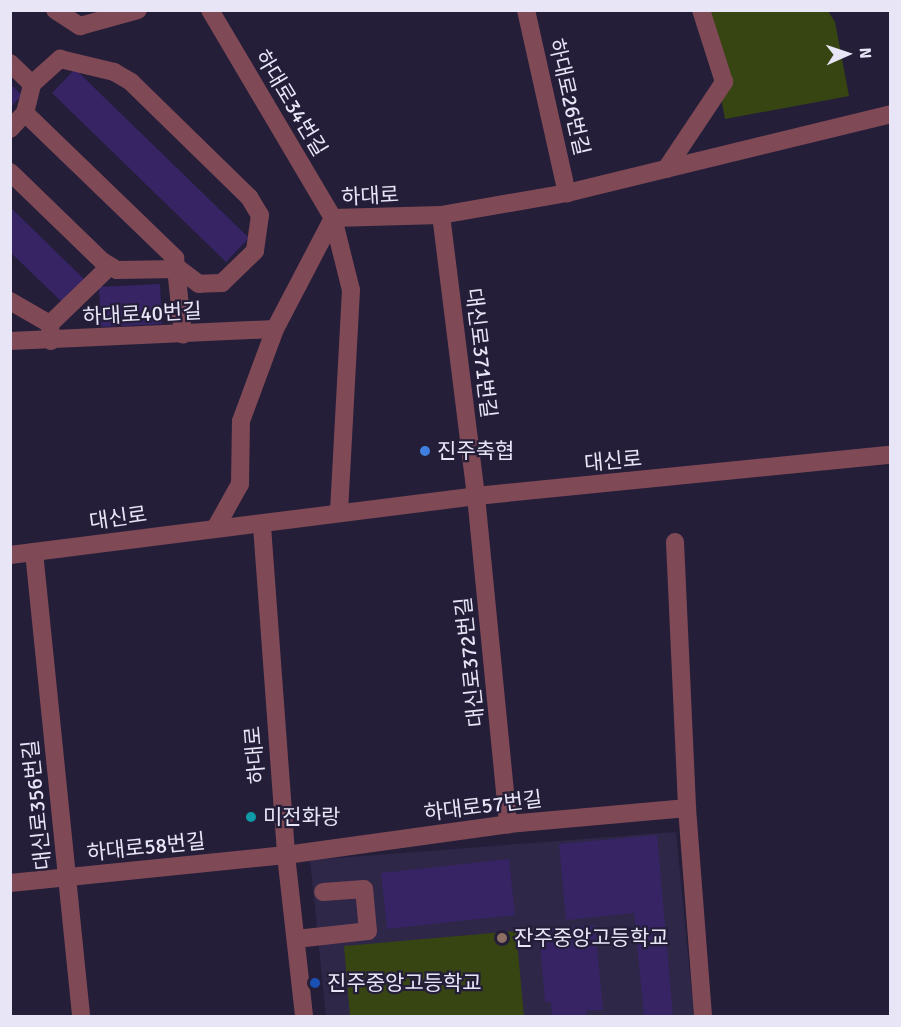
<!DOCTYPE html>
<meta charset="utf-8">
<style>
body{margin:0}
#map{position:relative;width:901px;height:1027px;overflow:hidden;background:#241e39;font-family:Signika,"Noto Sans KR",sans-serif}
div>[style]{position:absolute}
.built>*{inset:0;background:#2f2748}
.green>*{inset:0;background:#374513}
.building>*{inset:0;background:#372465}
.minor>*{height:18px;margin:-9px;padding:0 9px;transform-origin:9px;border-radius:9px;background:#804956}
.dots>*{width:16px;height:16px;translate:-50% -50%;box-sizing:border-box;border:3px solid #241e39;border-radius:50%}
span{translate:-50% -50%;white-space:nowrap;text-align:center;line-height:1.15;-webkit-text-stroke:4.5px #241e39;paint-order:stroke}
.street-label{font-size:21px;color:#e8e5f7}
.poi-label{font-size:21px;color:#e8e5f7}
.left{translate:0 -50%;text-align:left}
.frame{position:absolute;inset:0;border:12px solid #e8e5f7;pointer-events:none}
.north{position:absolute;left:817px;top:24px;width:60px;height:60px;-webkit-text-stroke:4px #241e39;paint-order:stroke;rotate:87deg;font-size:16px;font-weight:700;line-height:24px;text-align:center;color:#e8e5f7}
.north::after{content:'';display:block;margin:auto;width:21px;height:27px;background:#e8e5f7;clip-path:polygon(50% 0,100% 100%,50% 72%,0 100%)}
</style>
<div id="map">
<div class="built">
<i style="clip-path:polygon(676px 832px,694px 1016px,326px 1016px,310px 860px)"></i>
</div>
<div class="green">
<i style="clip-path:polygon(705px 11px,828px 11px,835px 22px,849px 96px,725px 119px)"></i>
<i style="clip-path:polygon(516px 931px,524px 1016px,350px 1016px,344px 946px)"></i>
</div>
<div class="building">
<i style="clip-path:polygon(75px 69px,249px 238px,226px 262px,52px 93px)"></i>
<i style="clip-path:polygon(10px 84px,22px 95px,10px 108px)"></i>
<i style="clip-path:polygon(10px 207px,84px 279px,62px 302px,10px 252px)"></i>
<i style="clip-path:polygon(160px 284px,162px 324px,101px 327px,99px 287px)"></i>
<i style="clip-path:polygon(657px 835px,673px 1016px,644px 1016px,634px 913px,566px 920px,559px 844px)"></i>
<i style="clip-path:polygon(509px 859px,515px 915px,387px 929px,381px 873px)"></i>
<i style="clip-path:polygon(595px 925px,603px 1010px,586px 1011px,587px 1016px,552px 1016px,551px 1002px,545px 1002px,539px 930px)"></i>
</div>
<div class="minor">
<i style="left:55px;top:10px;width:30px;rotate:33deg"></i>
<i style="left:80px;top:26px;width:60px;rotate:-15.4deg"></i>
<i style="left:210px;top:10px;width:242px;rotate:59.4deg"></i>
<i style="left:333px;top:218px;width:74px;rotate:76deg"></i>
<i style="left:351px;top:290px;width:223px;rotate:93.1deg"></i>
<i style="left:526px;top:10px;width:188px;rotate:77.4deg"></i>
<i style="left:10px;top:63px;width:30px;rotate:44deg"></i>
<i style="left:25px;top:113px;width:209px;rotate:44deg"></i>
<i style="left:175px;top:258px;width:77px;rotate:84.1deg"></i>
<i style="left:10px;top:129px;width:22px;rotate:-47deg"></i>
<i style="left:25px;top:113px;width:30px;rotate:-76deg"></i>
<i style="left:32px;top:84px;width:38px;rotate:-42deg"></i>
<i style="left:60px;top:59px;width:56px;rotate:13.5deg"></i>
<i style="left:114px;top:72px;width:20px;rotate:30deg"></i>
<i style="left:131px;top:82px;width:165px;rotate:44.3deg"></i>
<i style="left:249px;top:197px;width:21px;rotate:59deg"></i>
<i style="left:260px;top:215px;width:36px;rotate:98deg"></i>
<i style="left:255px;top:251px;width:46px;rotate:135.9deg"></i>
<i style="left:222px;top:283px;width:23px;rotate:178deg"></i>
<i style="left:199px;top:284px;width:25px;rotate:-143deg"></i>
<i style="left:179px;top:269px;width:62px;rotate:179.1deg"></i>
<i style="left:117px;top:270px;width:17px;rotate:-149deg"></i>
<i style="left:102px;top:261px;width:128px;rotate:-135.9deg"></i>
<i style="left:666px;top:169px;width:105px;rotate:-56.3deg"></i>
<i style="left:724px;top:82px;width:76px;rotate:-107.7deg"></i>
<i style="left:441px;top:215px;width:283px;rotate:82.9deg"></i>
<i style="left:476px;top:496px;width:330px;rotate:84.4deg"></i>
<i style="left:10px;top:301px;width:46px;rotate:29.9deg"></i>
<i style="left:10px;top:341px;width:265px;rotate:-2.6deg"></i>
<i style="left:51px;top:341px;width:17px;rotate:-93deg"></i>
<i style="left:50px;top:324px;width:83px;rotate:-44deg"></i>
<i style="left:262px;top:526px;width:330px;rotate:85.8deg"></i>
<i style="left:286px;top:855px;width:162px;rotate:83.6deg"></i>
<i style="left:216px;top:527px;width:49px;rotate:-60.8deg"></i>
<i style="left:240px;top:484px;width:63px;rotate:-89.1deg"></i>
<i style="left:241px;top:421px;width:98px;rotate:-69.7deg"></i>
<i style="left:275px;top:329px;width:125px;rotate:-62.4deg"></i>
<i style="left:333px;top:218px;width:108px;rotate:-1.6deg"></i>
<i style="left:441px;top:215px;width:128px;rotate:-9.9deg"></i>
<i style="left:567px;top:193px;width:333px;rotate:-13.7deg"></i>
<i style="left:675px;top:542px;width:266px;rotate:87.4deg"></i>
<i style="left:687px;top:808px;width:209px;rotate:85.6deg"></i>
<i style="left:34px;top:552px;width:466px;rotate:84.2deg"></i>
<i style="left:10px;top:555px;width:470px;rotate:-7.2deg"></i>
<i style="left:476px;top:496px;width:416px;rotate:-5.7deg"></i>
<i style="left:10px;top:883px;width:277px;rotate:-5.8deg"></i>
<i style="left:286px;top:855px;width:224px;rotate:-7.9deg"></i>
<i style="left:508px;top:824px;width:180px;rotate:-5.1deg"></i>
<i style="left:296px;top:939px;width:72px;rotate:-6.3deg"></i>
<i style="left:368px;top:931px;width:42px;rotate:-95.4deg"></i>
<i style="left:364px;top:889px;width:41px;rotate:175.8deg"></i>
</div>
<div class="dots">
<i style="left:425px;top:451px;background:#3f7fe0"></i>
<i style="left:251px;top:817px;background:#0f9aa8"></i>
<i style="left:502px;top:938px;background:#8d6e63"></i>
<i style="left:315px;top:983px;background:#1a4fb4"></i>
</div>
<div class="street-label">
<span style="left:569px;top:97px;rotate:77deg">하대로26번길</span>
<span style="left:291px;top:103px;rotate:59deg">하대로34번길</span>
<span style="left:370px;top:196px;rotate:-3deg">하대로</span>
<span style="left:142px;top:314px;rotate:-3deg">하대로40번길</span>
<span style="left:481px;top:353px;rotate:83deg">대신로371번길</span>
<span style="left:613px;top:461px;rotate:-5deg">대신로</span>
<span style="left:118px;top:518px;rotate:-8deg">대신로</span>
<span style="left:470px;top:662px;rotate:-96deg">대신로372번길</span>
<span style="left:255px;top:755px;rotate:-95deg">하대로</span>
<span style="left:37px;top:805px;rotate:-96deg">대신로356번길</span>
<span style="left:483px;top:806px;rotate:-7deg">하대로57번길</span>
<span style="left:146px;top:847px;rotate:-6deg">하대로58번길</span>
</div>
<div class="poi-label">
<span class="left" style="left:437px;top:451px">진주축협</span>
<span class="left" style="left:263px;top:817px">미전화랑</span>
<span class="left" style="left:514px;top:938px">잔주중앙고등학교</span>
<span class="left" style="left:327px;top:983px">진주중앙고등학교</span>
</div>
<div class="frame"></div>
<div class="north">N</div>
</div>
